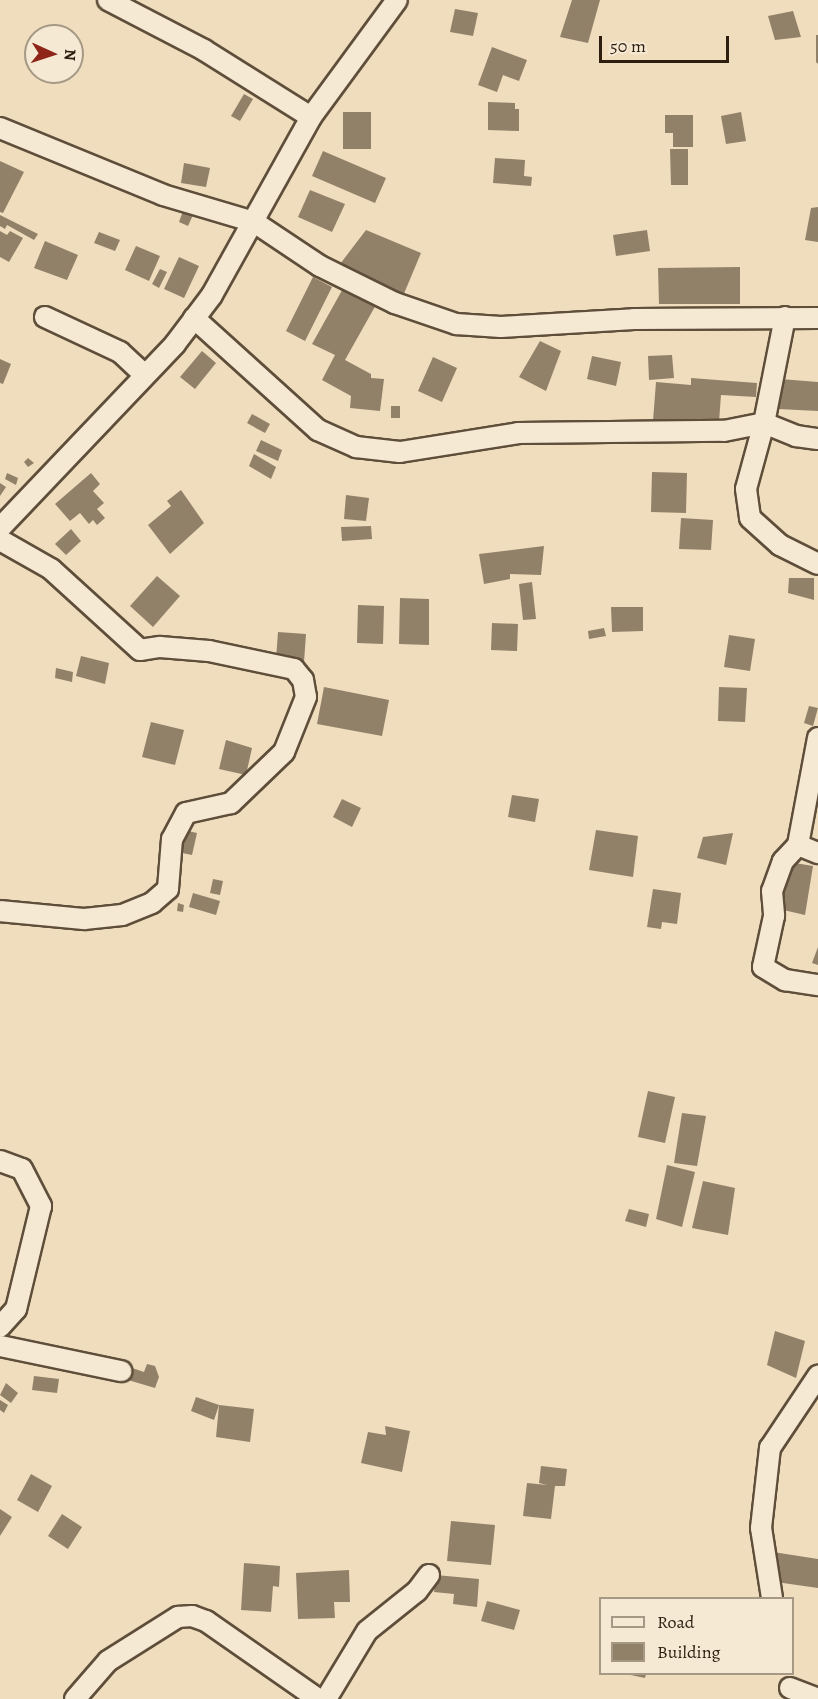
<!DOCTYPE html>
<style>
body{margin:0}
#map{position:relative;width:818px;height:1699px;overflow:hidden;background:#f0ddbd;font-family:Alegreya,serif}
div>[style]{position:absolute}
.building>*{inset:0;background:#928169}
.roads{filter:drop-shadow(2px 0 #5e4e3a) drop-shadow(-2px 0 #5e4e3a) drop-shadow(0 2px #5e4e3a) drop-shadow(0 -2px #5e4e3a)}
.street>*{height:20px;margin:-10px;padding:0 10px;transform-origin:10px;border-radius:10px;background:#f5e9d4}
span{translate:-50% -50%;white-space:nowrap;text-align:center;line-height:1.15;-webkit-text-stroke:6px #f5e9d4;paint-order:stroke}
.legend{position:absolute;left:599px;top:1597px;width:195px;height:78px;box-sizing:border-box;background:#f5e9d4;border:2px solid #a59885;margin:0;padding:8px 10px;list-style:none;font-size:18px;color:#2d1e0f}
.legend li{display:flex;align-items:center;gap:12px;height:30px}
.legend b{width:30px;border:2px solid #a59885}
.north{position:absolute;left:24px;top:24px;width:60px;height:60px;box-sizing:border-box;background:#f5e9d4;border:2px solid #a59885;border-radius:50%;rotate:93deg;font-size:16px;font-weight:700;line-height:24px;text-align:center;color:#2d1e0f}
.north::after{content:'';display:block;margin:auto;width:21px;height:27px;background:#8f2418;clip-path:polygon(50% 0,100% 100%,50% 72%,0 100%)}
.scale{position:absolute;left:599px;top:36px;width:130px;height:27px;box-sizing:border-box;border:3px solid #2d1e0f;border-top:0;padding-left:8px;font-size:18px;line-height:21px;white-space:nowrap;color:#2d1e0f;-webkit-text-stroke:4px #f5e9d4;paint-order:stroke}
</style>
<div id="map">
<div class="building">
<i style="clip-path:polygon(572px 0,600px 0,588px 43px,560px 37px)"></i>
<i style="clip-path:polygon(455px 9px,478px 13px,473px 36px,450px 32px)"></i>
<i style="clip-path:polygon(793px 11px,801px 37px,775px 40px,768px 16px)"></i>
<i style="clip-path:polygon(816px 35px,818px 35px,818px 64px,816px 62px)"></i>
<i style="clip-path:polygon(492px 47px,527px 60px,519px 81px,503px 75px,497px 92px,478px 85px)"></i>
<i style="clip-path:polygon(244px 94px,253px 99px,240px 121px,231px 116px)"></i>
<i style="clip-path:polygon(488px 102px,515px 103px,515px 109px,519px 109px,519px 131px,488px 130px)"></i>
<i style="clip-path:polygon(343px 112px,371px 112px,371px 149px,343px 149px)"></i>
<i style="clip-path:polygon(741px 112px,746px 141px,726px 144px,721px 116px)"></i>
<i style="clip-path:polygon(665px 115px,693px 115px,693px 147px,673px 147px,673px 133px,665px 133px)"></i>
<i style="clip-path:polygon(670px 149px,688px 149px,688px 185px,671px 185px)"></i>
<i style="clip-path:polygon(323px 151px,386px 178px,375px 203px,312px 176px)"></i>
<i style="clip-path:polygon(495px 158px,525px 160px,524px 176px,532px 177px,531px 186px,493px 183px)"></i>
<i style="clip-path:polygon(0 161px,24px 172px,3px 213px,0 212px)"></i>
<i style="clip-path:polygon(184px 163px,210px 168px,206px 187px,181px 183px)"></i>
<i style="clip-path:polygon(310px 190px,345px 204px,332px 232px,298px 217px)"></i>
<i style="clip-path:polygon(818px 207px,818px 242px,805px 240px,811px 208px)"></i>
<i style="clip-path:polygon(183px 211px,193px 215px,188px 226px,179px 222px)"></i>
<i style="clip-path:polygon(0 215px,38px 234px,34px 240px,7px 225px,5px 229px,0 226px)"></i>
<i style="clip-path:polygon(366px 230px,421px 253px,403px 296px,337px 268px)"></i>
<i style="clip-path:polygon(647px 230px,650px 251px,616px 256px,613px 235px)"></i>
<i style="clip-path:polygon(0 231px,7px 235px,10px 231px,23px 238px,9px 262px,0 257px)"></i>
<i style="clip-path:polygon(99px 232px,120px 240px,115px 251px,94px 243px)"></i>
<i style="clip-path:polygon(45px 241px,78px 255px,67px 280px,34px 268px)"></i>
<i style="clip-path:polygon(136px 246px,160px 256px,149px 281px,125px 270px)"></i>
<i style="clip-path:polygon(179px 257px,199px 266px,184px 298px,164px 289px)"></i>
<i style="clip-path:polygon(740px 267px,740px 304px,659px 304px,658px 268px)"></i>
<i style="clip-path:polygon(160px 269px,167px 272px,159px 288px,152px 284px)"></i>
<i style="clip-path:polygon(313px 277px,332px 287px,305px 341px,286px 331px)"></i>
<i style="clip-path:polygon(345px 285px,377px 303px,345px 360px,371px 374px,371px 378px,384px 379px,380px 411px,350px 408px,351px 396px,322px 380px,335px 355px,312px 344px)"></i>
<i style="clip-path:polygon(540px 341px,561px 351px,546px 391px,519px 377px)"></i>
<i style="clip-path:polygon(202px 351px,216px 363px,195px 389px,180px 377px)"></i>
<i style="clip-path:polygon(672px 355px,674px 378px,649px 380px,648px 356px)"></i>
<i style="clip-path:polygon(592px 356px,621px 362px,616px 386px,587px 379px)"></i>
<i style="clip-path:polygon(433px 357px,457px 368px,442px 402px,418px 391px)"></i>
<i style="clip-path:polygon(0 359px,11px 364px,3px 384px,0 383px)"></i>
<i style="clip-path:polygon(691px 378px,757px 383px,756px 397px,721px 395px,719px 422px,653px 421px,656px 382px,691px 385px)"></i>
<i style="clip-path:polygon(780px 379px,818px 382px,818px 411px,778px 409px)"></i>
<i style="clip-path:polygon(391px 406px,400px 406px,400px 418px,391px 418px)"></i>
<i style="clip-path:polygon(252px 414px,270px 424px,265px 433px,247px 423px)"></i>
<i style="clip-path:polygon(261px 440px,282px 450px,278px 461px,256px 451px)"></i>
<i style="clip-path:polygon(254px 454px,276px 467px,271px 479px,249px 466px)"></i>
<i style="clip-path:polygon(28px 458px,34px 463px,28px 467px,24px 462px)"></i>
<i style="clip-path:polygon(652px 472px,687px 473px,686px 513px,651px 512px)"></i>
<i style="clip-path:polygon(7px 473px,18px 478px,16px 485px,5px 479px)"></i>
<i style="clip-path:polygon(91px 473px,100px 484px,93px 491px,104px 503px,97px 509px,105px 518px,97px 525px,93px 520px,89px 524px,80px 513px,70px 521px,55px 504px)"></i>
<i style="clip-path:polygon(0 483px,6px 487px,0 496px)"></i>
<i style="clip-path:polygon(181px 490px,204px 523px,170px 554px,148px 525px,171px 506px,167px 501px)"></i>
<i style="clip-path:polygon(346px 495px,369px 498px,366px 521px,344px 519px)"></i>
<i style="clip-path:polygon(681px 518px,713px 520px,711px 550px,679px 549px)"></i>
<i style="clip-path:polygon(371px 526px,372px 539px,342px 541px,341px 527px)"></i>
<i style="clip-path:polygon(71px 529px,81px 541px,66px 555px,55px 544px)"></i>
<i style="clip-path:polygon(544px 546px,541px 575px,510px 574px,510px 579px,484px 584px,479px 554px)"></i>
<i style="clip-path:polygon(157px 576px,180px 596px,153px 627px,130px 606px)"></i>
<i style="clip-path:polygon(789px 578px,814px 578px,814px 600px,788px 593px)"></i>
<i style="clip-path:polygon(532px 582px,536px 619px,523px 620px,519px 584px)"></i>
<i style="clip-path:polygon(400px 598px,429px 599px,429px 645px,399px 644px)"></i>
<i style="clip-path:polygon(358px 605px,384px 606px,383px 644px,357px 643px)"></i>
<i style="clip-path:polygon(611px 607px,643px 607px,643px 631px,612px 632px)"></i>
<i style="clip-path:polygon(492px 623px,518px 624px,517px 651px,491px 650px)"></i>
<i style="clip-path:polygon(604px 628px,606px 636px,589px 639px,588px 631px)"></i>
<i style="clip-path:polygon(278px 632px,306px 634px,304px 662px,276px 659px)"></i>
<i style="clip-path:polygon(729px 635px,755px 639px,750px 671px,724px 667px)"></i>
<i style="clip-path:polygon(81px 656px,109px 663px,105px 684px,76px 676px)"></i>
<i style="clip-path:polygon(56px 668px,73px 672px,72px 682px,55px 678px)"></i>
<i style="clip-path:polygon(324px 687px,389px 700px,382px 736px,317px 724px)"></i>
<i style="clip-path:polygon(719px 687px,747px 688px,745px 722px,718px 721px)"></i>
<i style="clip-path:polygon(809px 706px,818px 708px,813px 726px,804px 723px)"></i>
<i style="clip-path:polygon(151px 722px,184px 730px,175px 765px,142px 757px)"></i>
<i style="clip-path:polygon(226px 740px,252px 748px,246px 775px,219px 769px)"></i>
<i style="clip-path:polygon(512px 795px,539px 799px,535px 822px,508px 817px)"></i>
<i style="clip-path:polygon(342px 799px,361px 808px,352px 827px,333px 817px)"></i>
<i style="clip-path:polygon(184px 830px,197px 833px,192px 855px,177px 852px)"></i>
<i style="clip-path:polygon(596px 830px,638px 836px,633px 877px,589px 870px)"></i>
<i style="clip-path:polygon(733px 833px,726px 865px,697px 858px,703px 837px)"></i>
<i style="clip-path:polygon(789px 862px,813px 866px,805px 915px,779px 909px)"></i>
<i style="clip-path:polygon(213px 879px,223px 881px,220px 895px,210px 893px)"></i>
<i style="clip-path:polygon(653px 889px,681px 893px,677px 924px,662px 922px,661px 929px,647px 927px)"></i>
<i style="clip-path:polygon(193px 893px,220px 901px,216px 915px,189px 907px)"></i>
<i style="clip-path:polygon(178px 903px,184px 905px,183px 912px,177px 911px)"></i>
<i style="clip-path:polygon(818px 947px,818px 965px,812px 963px)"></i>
<i style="clip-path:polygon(648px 1091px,675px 1097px,665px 1143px,638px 1137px)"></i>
<i style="clip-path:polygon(682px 1113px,706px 1116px,697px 1166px,674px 1163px)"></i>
<i style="clip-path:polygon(667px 1165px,695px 1172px,682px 1227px,656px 1219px)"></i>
<i style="clip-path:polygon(703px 1181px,735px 1188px,728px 1235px,692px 1228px)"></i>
<i style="clip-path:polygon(629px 1209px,649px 1214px,646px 1227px,625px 1221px)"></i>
<i style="clip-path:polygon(775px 1331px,805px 1341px,796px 1378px,767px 1365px)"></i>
<i style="clip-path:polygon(147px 1364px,155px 1366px,159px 1377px,155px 1388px,128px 1380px,132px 1368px,144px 1372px)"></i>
<i style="clip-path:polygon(34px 1376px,59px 1379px,57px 1393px,32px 1390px)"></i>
<i style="clip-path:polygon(6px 1383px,18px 1393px,11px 1403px,0 1395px)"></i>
<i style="clip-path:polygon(196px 1397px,219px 1405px,214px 1420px,191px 1411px)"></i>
<i style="clip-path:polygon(0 1400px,8px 1405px,4px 1413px,0 1410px)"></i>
<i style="clip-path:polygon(219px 1405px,254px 1409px,250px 1442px,216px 1437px)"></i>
<i style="clip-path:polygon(385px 1426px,410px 1431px,402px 1472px,361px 1463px,368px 1432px,386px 1435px)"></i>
<i style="clip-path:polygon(541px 1466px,567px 1469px,565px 1486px,555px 1486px,551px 1519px,523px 1516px,527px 1483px,547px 1485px,539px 1483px)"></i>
<i style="clip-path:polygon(31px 1474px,52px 1486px,38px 1512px,17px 1500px)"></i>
<i style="clip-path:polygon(0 1509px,12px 1517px,0 1536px)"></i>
<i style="clip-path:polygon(62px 1514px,82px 1527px,68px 1549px,48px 1536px)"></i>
<i style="clip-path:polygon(451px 1521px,495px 1525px,491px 1565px,447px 1561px)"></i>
<i style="clip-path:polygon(773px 1552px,818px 1559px,818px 1588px,769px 1581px)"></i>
<i style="clip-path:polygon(244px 1563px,280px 1566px,279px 1587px,273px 1586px,271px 1612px,241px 1610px)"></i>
<i style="clip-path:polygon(349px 1570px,350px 1602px,334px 1602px,335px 1618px,298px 1619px,296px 1573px)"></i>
<i style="clip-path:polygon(436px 1575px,479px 1579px,477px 1607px,453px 1604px,454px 1594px,434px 1592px)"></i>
<i style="clip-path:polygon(487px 1601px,520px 1610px,514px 1630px,481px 1621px)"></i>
<i style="clip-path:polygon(626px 1674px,646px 1674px,645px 1678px)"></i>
</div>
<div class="roads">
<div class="street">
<i style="left:108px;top:0;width:108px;rotate:27.5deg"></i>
<i style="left:204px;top:50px;width:126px;rotate:32.1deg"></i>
<i style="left:0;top:128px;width:176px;rotate:22.3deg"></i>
<i style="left:163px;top:195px;width:95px;rotate:16.5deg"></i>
<i style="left:254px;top:222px;width:79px;rotate:33.7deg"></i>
<i style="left:320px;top:266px;width:84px;rotate:26.3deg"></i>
<i style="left:395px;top:303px;width:65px;rotate:19deg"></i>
<i style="left:456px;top:324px;width:45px;rotate:3.8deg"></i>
<i style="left:501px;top:327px;width:133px;rotate:-3.4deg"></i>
<i style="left:634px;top:319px;width:184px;rotate:-0.3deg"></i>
<i style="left:45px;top:317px;width:83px;rotate:25deg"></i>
<i style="left:120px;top:352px;width:34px;rotate:43deg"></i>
<i style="left:785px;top:317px;width:108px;rotate:101.2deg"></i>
<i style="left:764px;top:423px;width:68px;rotate:105.3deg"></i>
<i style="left:746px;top:489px;width:29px;rotate:82deg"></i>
<i style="left:750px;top:518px;width:40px;rotate:42deg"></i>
<i style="left:780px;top:545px;width:42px;rotate:26.6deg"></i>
<i style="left:194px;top:318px;width:167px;rotate:42.1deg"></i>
<i style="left:318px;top:430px;width:42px;rotate:24.1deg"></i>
<i style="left:356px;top:447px;width:44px;rotate:6.5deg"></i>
<i style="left:400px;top:452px;width:120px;rotate:-9.1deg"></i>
<i style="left:518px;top:433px;width:206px;rotate:-0.6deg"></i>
<i style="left:724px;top:431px;width:41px;rotate:-11.3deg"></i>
<i style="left:764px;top:423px;width:35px;rotate:22deg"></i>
<i style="left:796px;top:436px;width:22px;rotate:8deg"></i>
<i style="left:0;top:528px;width:254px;rotate:-46.4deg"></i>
<i style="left:175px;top:344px;width:61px;rotate:-52.9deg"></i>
<i style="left:212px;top:295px;width:204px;rotate:-60.9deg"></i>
<i style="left:311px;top:117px;width:145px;rotate:-53.7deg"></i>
<i style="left:0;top:540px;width:59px;rotate:29.6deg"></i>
<i style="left:51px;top:569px;width:120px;rotate:42.3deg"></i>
<i style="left:140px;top:650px;width:20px;rotate:-9deg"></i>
<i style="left:160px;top:647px;width:49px;rotate:4.7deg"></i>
<i style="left:209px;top:651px;width:87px;rotate:12deg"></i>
<i style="left:294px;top:669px;width:14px;rotate:51deg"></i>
<i style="left:303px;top:680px;width:17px;rotate:80deg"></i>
<i style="left:306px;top:697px;width:59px;rotate:111.8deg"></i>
<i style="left:284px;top:752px;width:74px;rotate:136.1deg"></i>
<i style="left:231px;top:803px;width:46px;rotate:167.5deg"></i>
<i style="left:186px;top:813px;width:30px;rotate:118deg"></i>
<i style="left:172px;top:839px;width:50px;rotate:94.6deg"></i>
<i style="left:168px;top:889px;width:21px;rotate:139deg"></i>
<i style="left:152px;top:903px;width:32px;rotate:158deg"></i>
<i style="left:122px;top:915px;width:38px;rotate:174deg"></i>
<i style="left:84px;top:919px;width:84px;rotate:-174.6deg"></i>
<i style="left:818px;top:738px;width:109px;rotate:100.6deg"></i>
<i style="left:798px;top:845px;width:22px;rotate:133deg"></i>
<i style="left:783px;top:861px;width:32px;rotate:110deg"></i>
<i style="left:772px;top:891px;width:25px;rotate:85deg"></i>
<i style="left:774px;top:916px;width:52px;rotate:102.2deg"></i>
<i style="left:763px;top:967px;width:26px;rotate:31deg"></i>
<i style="left:785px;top:980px;width:33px;rotate:9deg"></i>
<i style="left:798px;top:845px;width:22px;rotate:22deg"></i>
<i style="left:0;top:1161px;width:23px;rotate:20deg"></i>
<i style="left:22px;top:1169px;width:42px;rotate:62.8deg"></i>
<i style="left:41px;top:1206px;width:106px;rotate:103.6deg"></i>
<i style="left:16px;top:1309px;width:24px;rotate:132deg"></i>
<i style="left:0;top:1346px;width:124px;rotate:11.7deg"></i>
<i style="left:772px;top:1598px;width:71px;rotate:-98.9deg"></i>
<i style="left:761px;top:1528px;width:81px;rotate:-83.6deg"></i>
<i style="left:770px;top:1448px;width:87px;rotate:-56.3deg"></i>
<i style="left:790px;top:1688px;width:30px;rotate:21deg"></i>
<i style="left:75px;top:1699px;width:50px;rotate:-49deg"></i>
<i style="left:108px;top:1661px;width:83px;rotate:-32.2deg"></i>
<i style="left:178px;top:1617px;width:14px;rotate:-4deg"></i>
<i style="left:192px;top:1616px;width:15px;rotate:20deg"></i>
<i style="left:206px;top:1621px;width:136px;rotate:34.9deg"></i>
<i style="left:326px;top:1699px;width:79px;rotate:-58.9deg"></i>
<i style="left:367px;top:1631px;width:64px;rotate:-38.7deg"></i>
<i style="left:417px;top:1591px;width:20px;rotate:-53deg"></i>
</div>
</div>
<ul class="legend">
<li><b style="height:8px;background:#f5e9d4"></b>Road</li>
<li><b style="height:16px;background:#928169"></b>Building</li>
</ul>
<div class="north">N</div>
<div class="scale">50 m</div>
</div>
